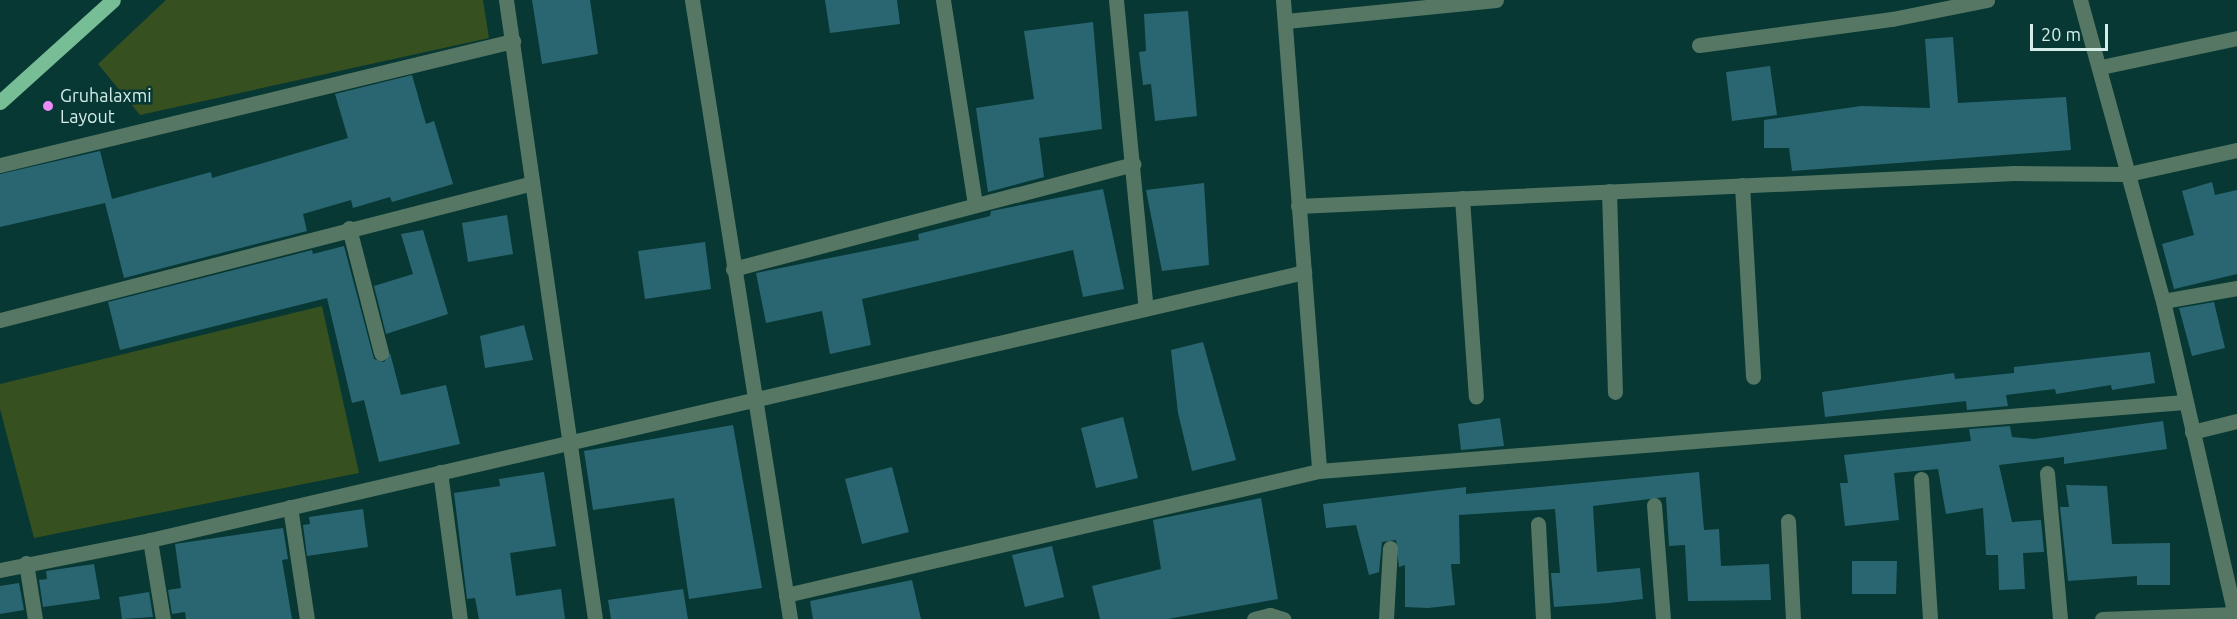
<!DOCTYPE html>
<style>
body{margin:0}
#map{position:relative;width:2237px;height:619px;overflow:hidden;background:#073833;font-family:Ubuntu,sans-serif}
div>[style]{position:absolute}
.green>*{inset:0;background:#37501f}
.building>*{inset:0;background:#2a6672}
.minor>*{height:15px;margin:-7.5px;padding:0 7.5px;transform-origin:7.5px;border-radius:7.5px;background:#567764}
.major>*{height:15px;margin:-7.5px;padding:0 7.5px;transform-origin:7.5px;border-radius:7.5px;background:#77bd96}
.dots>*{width:16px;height:16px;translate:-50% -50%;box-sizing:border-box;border:3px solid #073833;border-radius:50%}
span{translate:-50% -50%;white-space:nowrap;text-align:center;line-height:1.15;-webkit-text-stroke:5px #073833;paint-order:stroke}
.poi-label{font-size:18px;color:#d5ede9}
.left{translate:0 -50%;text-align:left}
.scale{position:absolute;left:2030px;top:24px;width:78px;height:27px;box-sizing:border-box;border:3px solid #d5ede9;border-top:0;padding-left:8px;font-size:18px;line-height:21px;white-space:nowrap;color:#d5ede9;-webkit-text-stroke:4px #073833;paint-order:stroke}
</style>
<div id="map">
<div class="green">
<i style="clip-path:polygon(166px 0,483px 0,489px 38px,140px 115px,98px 64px)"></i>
<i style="clip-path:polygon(322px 306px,359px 473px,34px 538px,0 409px,0 384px)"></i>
</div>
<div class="building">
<i style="clip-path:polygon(532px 0,590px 0,598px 54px,542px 64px)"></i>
<i style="clip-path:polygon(825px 0,897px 0,900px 24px,830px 33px)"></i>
<i style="clip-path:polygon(1188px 11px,1197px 116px,1155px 121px,1151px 84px,1143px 85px,1139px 52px,1146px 51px,1144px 14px)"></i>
<i style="clip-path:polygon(1093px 22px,1102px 129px,1039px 138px,1044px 177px,988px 192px,976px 108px,1034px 99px,1024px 31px)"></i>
<i style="clip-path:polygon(1953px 37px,1958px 103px,2066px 97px,2071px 150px,1792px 171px,1789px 148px,1764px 148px,1764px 120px,1861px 106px,1930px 108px,1925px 39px)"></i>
<i style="clip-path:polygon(1770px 66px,1777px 115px,1732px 121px,1726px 72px)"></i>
<i style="clip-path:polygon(412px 75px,426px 124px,434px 121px,453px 184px,392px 202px,390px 197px,353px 208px,351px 200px,303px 214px,307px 231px,124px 278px,105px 203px,0 227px,0 174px,100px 151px,112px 199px,211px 172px,212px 178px,348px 138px,335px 94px)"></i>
<i style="clip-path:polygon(2212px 182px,2215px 195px,2237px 190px,2237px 274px,2174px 289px,2162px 244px,2194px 235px,2182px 191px)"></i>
<i style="clip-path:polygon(1204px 183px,1209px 265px,1162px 271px,1146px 190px)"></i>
<i style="clip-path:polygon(1103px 189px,1124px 289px,1083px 297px,1073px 250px,862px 299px,871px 345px,830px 354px,822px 311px,766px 323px,756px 273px,919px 240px,918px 234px,990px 216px,991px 211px)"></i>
<i style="clip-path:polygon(507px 215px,513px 254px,468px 262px,462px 223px)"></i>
<i style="clip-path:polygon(423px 230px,448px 314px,386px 334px,374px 286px,413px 274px,401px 234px)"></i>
<i style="clip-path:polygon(705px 242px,711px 289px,645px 299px,638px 251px)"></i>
<i style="clip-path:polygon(344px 246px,374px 359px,384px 362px,390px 353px,401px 395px,446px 385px,460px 444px,379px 462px,364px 400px,352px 403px,327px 298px,120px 350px,108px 302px,312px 250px,313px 254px)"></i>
<i style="clip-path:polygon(2214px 302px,2225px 348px,2192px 356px,2179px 308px)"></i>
<i style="clip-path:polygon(524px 325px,533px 360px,485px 368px,480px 336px)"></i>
<i style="clip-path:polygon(1203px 342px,1236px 460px,1192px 471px,1178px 413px,1171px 350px)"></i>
<i style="clip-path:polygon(2150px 352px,2155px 383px,2112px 390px,2111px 385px,2056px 394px,2055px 389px,2006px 395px,2008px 406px,1967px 410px,1966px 401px,1825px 417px,1822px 392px,1954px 373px,1955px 379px,2014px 373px,2014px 367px)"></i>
<i style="clip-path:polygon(1123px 417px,1138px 478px,1096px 488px,1081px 428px)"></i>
<i style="clip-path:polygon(1500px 418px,1504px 446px,1461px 450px,1458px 424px)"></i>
<i style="clip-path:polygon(2163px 421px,2167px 449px,2064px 464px,2064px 457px,1999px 465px,2012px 522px,2041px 520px,2044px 552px,2023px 553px,2025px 589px,1999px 590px,1998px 555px,1986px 555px,1983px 508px,1946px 514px,1938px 469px,1894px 473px,1899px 520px,1845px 526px,1840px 483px,1848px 483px,1844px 455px,1971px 441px,1969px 429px,2010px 426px,2012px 437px,2034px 439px)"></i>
<i style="clip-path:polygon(733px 425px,762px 588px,689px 599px,674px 498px,593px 510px,584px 451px)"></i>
<i style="clip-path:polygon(892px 467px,909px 532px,862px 544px,845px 479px)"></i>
<i style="clip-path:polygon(544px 472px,556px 546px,510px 553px,516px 596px,561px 589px,565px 619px,479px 619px,475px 598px,467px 599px,454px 493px,500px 486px,499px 479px)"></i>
<i style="clip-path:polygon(1699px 472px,1704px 530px,1719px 529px,1721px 566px,1769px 564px,1771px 600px,1688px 601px,1685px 545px,1669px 546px,1666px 497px,1593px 506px,1597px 572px,1640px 568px,1643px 599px,1609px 603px,1554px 607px,1551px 573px,1560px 573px,1555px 509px,1459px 515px,1460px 564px,1451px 564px,1455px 605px,1428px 608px,1405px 607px,1405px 565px,1399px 567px,1396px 540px,1382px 542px,1379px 572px,1369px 575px,1356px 525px,1326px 528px,1323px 504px,1466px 487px,1466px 494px)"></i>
<i style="clip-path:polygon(2066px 485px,2107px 486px,2112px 544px,2170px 543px,2170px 585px,2137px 585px,2137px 576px,2068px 581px,2060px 507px,2069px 507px)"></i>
<i style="clip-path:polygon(1261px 498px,1278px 599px,1168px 619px,1100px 619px,1092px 586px,1161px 569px,1153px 520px)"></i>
<i style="clip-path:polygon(363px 509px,368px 547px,307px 556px,303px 525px,310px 524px,309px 517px)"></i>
<i style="clip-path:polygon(283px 528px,288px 559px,282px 560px,292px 619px,186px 619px,185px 612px,172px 614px,168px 590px,181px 588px,175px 544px)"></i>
<i style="clip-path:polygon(1052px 546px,1064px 597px,1025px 607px,1012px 555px)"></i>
<i style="clip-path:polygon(1852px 561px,1897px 561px,1896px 594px,1852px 594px)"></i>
<i style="clip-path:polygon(94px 564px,100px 599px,43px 607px,39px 580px,47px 579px,46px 571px)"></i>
<i style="clip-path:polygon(912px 580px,921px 619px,813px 619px,810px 601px)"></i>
<i style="clip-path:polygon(19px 583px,24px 610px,0 614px,0 586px)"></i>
<i style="clip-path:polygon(683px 589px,688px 619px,611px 619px,608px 600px)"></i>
<i style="clip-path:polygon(149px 592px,153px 617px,122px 619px,119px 597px)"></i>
</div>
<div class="minor">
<i style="left:506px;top:0;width:625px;rotate:81.82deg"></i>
<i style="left:692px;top:0;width:627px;rotate:81deg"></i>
<i style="left:943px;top:0;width:207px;rotate:81.1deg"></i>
<i style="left:1116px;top:0;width:310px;rotate:84.5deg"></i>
<i style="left:1283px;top:0;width:472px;rotate:85.6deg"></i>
<i style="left:2080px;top:0;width:312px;rotate:74.6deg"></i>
<i style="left:2163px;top:301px;width:326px;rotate:77.1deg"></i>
<i style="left:1286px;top:21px;width:211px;rotate:-5.7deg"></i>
<i style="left:1699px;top:45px;width:195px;rotate:-7.7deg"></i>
<i style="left:1892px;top:19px;width:97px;rotate:-11.3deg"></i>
<i style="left:2101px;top:67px;width:139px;rotate:-12deg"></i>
<i style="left:0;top:165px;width:528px;rotate:-13.59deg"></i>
<i style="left:1742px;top:185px;width:192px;rotate:86.7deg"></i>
<i style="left:1609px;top:191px;width:201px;rotate:88.3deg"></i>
<i style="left:1462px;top:198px;width:199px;rotate:86deg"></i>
<i style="left:1298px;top:206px;width:717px;rotate:-2.64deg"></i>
<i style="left:2014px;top:173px;width:114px;rotate:0.5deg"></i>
<i style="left:2128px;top:174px;width:112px;rotate:-12.4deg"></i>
<i style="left:349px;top:228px;width:129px;rotate:75.6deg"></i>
<i style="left:733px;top:269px;width:414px;rotate:-14.7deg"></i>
<i style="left:2163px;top:301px;width:75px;rotate:-10deg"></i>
<i style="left:0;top:320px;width:546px;rotate:-14.42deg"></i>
<i style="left:2192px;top:432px;width:46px;rotate:-13.7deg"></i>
<i style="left:440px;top:472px;width:148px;rotate:82.3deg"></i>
<i style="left:2047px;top:473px;width:147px;rotate:84.9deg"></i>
<i style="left:1921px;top:479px;width:140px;rotate:86.3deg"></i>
<i style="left:1654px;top:505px;width:114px;rotate:85.5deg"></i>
<i style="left:290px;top:507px;width:113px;rotate:81.4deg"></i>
<i style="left:1788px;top:521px;width:98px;rotate:87.1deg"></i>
<i style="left:1538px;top:524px;width:95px;rotate:87deg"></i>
<i style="left:150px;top:540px;width:80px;rotate:80.7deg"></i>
<i style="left:26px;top:563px;width:57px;rotate:80.9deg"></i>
<i style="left:0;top:570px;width:153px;rotate:-11.3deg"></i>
<i style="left:150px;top:540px;width:1185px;rotate:-13.07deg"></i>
<i style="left:786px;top:595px;width:547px;rotate:-13.1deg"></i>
<i style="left:1319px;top:471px;width:868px;rotate:-4.56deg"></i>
<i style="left:1254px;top:619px;width:16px;rotate:-14deg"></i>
<i style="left:1270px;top:615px;width:14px;rotate:17deg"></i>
<i style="left:1386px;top:619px;width:71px;rotate:-86.8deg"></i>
<i style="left:2102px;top:619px;width:133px;rotate:-2.2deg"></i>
</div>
<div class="major">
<i style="left:0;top:102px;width:152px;rotate:-42.1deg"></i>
</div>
<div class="dots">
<i style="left:48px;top:106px;background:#ec8cfb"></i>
</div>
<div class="poi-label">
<span class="left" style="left:60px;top:106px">Gruhalaxmi<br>Layout</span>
</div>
<div class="scale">20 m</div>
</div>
